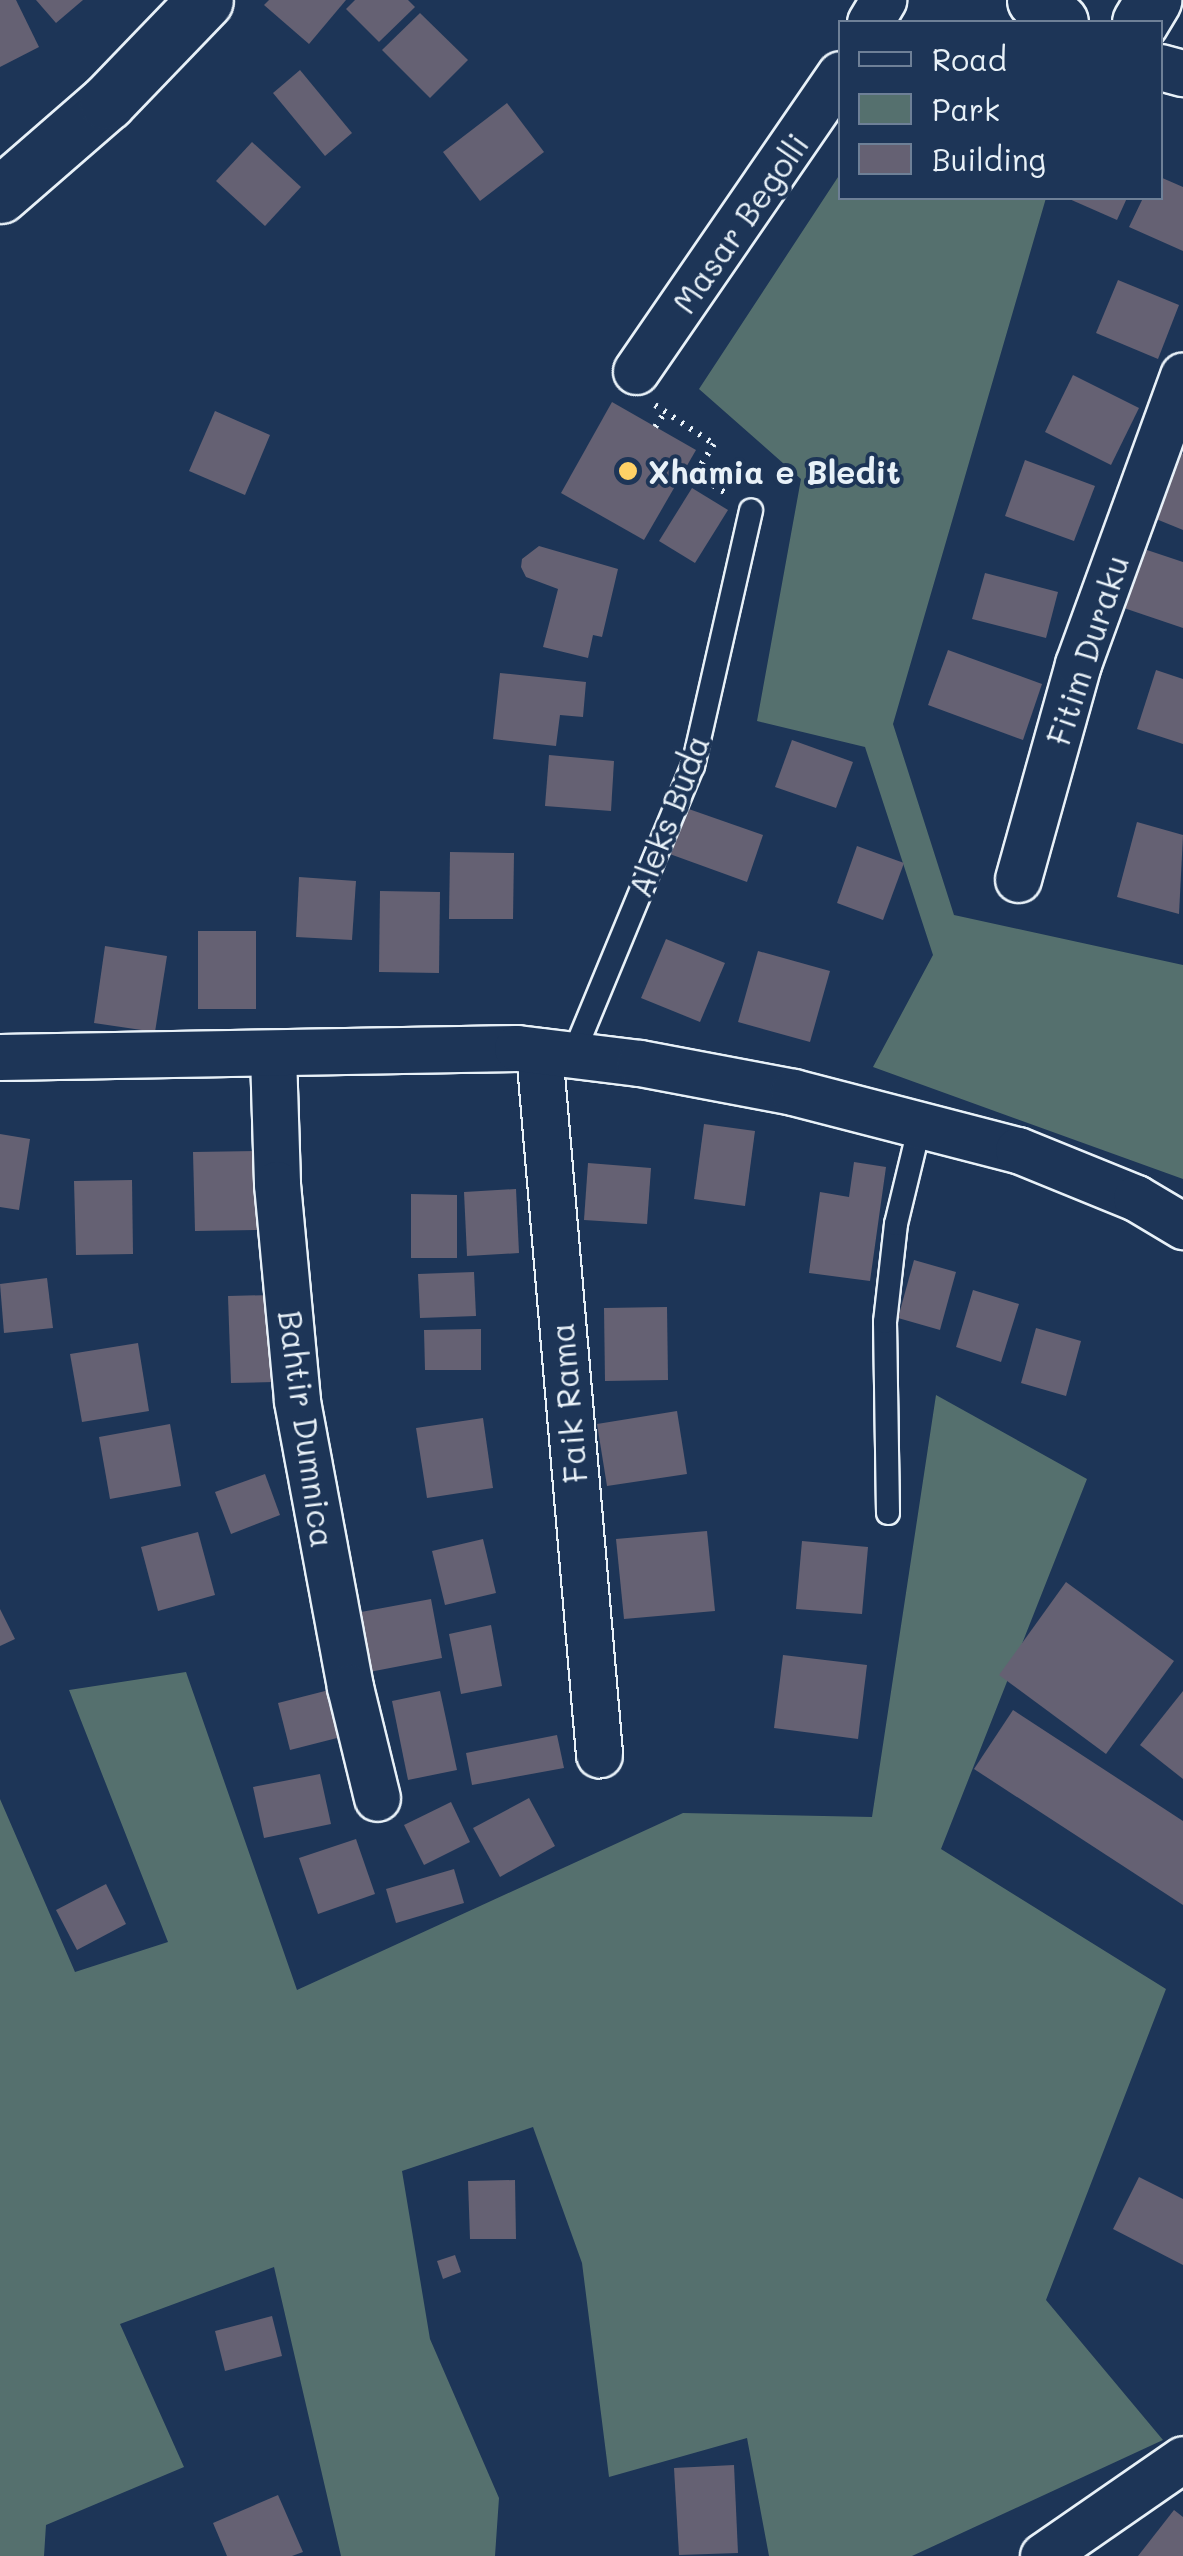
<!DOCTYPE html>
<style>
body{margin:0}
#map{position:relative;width:1183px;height:2556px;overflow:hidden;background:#1d3557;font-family:Mali,sans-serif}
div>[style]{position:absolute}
.green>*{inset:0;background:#55706e}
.building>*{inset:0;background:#656173}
.path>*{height:6px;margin-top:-3px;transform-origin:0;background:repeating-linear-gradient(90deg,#e8f1f8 0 2.5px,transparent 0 10.5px)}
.roads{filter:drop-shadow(2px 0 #e8f1f8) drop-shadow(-2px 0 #e8f1f8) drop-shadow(0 2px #e8f1f8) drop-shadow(0 -2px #e8f1f8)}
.service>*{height:22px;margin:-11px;padding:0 11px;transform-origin:11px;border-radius:11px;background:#1d3557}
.minor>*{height:45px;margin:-22.5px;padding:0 22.5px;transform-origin:22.5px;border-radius:22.5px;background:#1d3557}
.tertiary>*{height:55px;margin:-27.5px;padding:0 27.5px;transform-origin:27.5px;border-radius:27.5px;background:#1d3557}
.dots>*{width:28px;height:28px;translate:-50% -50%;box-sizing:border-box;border:5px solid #1d3557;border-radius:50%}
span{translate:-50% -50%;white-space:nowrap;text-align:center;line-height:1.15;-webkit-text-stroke:8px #1d3557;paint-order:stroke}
.street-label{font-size:32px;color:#e8f1f8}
.poi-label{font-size:32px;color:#e8f1f8;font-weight:700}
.left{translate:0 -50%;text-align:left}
.legend{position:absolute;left:838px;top:20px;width:325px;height:180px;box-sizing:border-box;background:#1d3557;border:2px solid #6e8097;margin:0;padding:12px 18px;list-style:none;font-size:30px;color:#e8f1f8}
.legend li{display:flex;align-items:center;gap:20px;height:50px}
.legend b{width:50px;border:2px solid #6e8097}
</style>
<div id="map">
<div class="green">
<i style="clip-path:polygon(840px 174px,840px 198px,1046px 198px,893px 724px,954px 915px,1183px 965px,1183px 1179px,873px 1067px,933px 955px,865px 747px,757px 721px,801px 479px,699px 389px)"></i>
<i style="clip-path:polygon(936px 1395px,1087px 1479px,941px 1849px,1166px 1989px,1046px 2300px,1163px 2440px,912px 2556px,769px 2556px,747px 2438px,609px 2477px,582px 2263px,533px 2127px,402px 2171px,430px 2339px,499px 2498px,495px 2556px,341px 2556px,274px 2267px,120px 2324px,184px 2467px,46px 2525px,44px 2556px,0 2556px,0 1799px,75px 1972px,168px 1942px,69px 1690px,186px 1672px,297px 1990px,683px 1813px,872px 1817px)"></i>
</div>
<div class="building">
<i style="clip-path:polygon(0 0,16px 0,39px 47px,0 67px)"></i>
<i style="clip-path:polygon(36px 0,83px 0,56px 23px)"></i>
<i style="clip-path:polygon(269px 0,346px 0,309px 44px,264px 5px)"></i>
<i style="clip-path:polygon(355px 0,408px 0,415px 7px,379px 42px,346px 9px)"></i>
<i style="clip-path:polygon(420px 13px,468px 60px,430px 98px,382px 50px)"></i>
<i style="clip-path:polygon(300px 70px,352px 133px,325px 156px,273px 93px)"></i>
<i style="clip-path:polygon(507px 103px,544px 152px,480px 201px,443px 152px)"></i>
<i style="clip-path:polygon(252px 142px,301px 187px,265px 226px,216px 181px)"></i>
<i style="clip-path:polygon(1160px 177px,1183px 187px,1183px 251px,1129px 227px,1143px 198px,1160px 198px)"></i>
<i style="clip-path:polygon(1067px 198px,1127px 198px,1117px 220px)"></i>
<i style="clip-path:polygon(1118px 280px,1179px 305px,1158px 359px,1096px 333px)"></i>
<i style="clip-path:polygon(1073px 375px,1139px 408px,1111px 465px,1045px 432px)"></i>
<i style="clip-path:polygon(612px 402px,696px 450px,644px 540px,561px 493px)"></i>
<i style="clip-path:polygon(215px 411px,270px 435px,245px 495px,189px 471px)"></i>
<i style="clip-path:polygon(1166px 447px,1183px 454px,1183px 530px,1139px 512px)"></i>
<i style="clip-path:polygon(1025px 460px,1095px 486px,1074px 541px,1005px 516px)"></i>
<i style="clip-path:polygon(692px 488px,728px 510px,695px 563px,659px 541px)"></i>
<i style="clip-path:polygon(539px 546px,618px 569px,602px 637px,593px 635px,588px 658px,543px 647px,558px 589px,526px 577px,521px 567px,522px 559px)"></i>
<i style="clip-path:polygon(1135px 546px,1183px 562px,1183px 628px,1115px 605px)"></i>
<i style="clip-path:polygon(985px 573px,1058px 592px,1046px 638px,972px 619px)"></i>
<i style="clip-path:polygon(948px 650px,1042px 684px,1023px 740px,928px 705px)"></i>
<i style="clip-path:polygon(1156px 670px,1183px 679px,1183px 744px,1137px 729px)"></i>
<i style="clip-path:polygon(500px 673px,586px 682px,583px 717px,560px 715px,556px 746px,493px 739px)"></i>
<i style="clip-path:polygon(792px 740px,853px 762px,836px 808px,775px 787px)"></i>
<i style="clip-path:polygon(549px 755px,614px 761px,611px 811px,545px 806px)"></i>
<i style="clip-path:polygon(683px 807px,763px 835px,747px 882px,667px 853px)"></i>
<i style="clip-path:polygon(1137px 822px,1183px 835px,1179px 914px,1117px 897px)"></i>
<i style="clip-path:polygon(857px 846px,904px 863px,883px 920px,837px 903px)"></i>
<i style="clip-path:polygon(450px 852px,514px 853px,513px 919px,449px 919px)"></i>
<i style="clip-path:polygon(299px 877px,356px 881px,352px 940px,296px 937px)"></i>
<i style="clip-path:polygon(380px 891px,440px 892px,439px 973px,379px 972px)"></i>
<i style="clip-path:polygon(198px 931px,256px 931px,256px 1009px,198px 1009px)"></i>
<i style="clip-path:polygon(666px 939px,725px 963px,700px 1022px,641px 998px)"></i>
<i style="clip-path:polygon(105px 946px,167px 956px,155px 1032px,94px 1023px)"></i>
<i style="clip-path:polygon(758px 951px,830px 971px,810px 1042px,738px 1022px)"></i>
<i style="clip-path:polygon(704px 1124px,755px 1131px,745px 1206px,694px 1199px)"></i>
<i style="clip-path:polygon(0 1134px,30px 1139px,19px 1210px,0 1207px)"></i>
<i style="clip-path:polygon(259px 1151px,261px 1230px,195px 1231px,193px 1152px)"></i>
<i style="clip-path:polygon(854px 1162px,886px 1167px,870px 1281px,809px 1273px,820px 1192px,849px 1197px)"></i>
<i style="clip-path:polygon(588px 1163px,651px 1168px,647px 1224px,584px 1220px)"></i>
<i style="clip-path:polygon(132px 1180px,133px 1254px,76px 1255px,74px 1181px)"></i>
<i style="clip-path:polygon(516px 1189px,519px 1253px,467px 1256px,464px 1192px)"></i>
<i style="clip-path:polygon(411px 1194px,457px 1195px,457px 1258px,411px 1258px)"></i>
<i style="clip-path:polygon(914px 1260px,956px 1272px,940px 1330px,898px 1318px)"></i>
<i style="clip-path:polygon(474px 1272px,476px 1316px,420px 1318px,418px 1274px)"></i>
<i style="clip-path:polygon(47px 1278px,53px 1328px,4px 1333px,0 1284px)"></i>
<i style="clip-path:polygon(973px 1290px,1019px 1304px,1001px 1362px,956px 1347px)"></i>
<i style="clip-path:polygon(271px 1295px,274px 1382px,231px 1383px,228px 1296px)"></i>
<i style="clip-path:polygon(667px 1307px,668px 1380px,605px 1381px,604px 1308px)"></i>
<i style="clip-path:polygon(1036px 1328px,1081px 1341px,1066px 1396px,1021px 1383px)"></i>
<i style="clip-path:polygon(481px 1329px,481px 1370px,425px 1370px,424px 1330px)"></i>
<i style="clip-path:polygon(138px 1343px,149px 1411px,82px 1422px,70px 1354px)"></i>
<i style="clip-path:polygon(677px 1411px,687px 1474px,607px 1486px,597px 1424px)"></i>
<i style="clip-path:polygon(483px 1418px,493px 1488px,427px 1498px,416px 1428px)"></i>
<i style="clip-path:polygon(170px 1424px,181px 1486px,110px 1499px,99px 1437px)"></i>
<i style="clip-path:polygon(265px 1474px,280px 1515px,231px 1534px,215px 1492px)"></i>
<i style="clip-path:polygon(707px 1531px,715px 1611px,624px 1619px,616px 1539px)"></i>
<i style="clip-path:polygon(198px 1532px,215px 1595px,158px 1611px,141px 1547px)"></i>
<i style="clip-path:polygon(483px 1539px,496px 1593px,445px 1605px,432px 1551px)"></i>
<i style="clip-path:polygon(802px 1541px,868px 1547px,862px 1614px,796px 1609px)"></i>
<i style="clip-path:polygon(1066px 1582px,1174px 1661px,1106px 1754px,999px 1675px)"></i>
<i style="clip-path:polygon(431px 1599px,442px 1658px,359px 1674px,352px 1639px,365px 1636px,361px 1612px)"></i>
<i style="clip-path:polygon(0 1609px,15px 1639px,0 1646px)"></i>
<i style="clip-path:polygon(491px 1625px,502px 1686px,461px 1694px,449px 1634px)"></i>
<i style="clip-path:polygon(783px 1655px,867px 1665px,858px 1739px,774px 1728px)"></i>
<i style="clip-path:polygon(329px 1690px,341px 1737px,290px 1750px,278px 1703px)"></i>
<i style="clip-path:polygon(440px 1691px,457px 1770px,408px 1780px,392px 1701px)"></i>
<i style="clip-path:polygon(1183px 1691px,1183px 1779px,1140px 1745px)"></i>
<i style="clip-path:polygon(1013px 1710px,1183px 1821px,1183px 1905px,974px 1769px)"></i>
<i style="clip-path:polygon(557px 1735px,564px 1768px,472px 1785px,466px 1753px)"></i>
<i style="clip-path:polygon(320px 1774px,331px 1824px,264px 1838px,253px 1787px)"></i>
<i style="clip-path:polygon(529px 1798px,555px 1846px,500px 1877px,473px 1828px)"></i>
<i style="clip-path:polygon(451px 1802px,470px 1842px,424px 1865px,404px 1825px)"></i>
<i style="clip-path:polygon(356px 1839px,375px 1894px,318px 1914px,299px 1858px)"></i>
<i style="clip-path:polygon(454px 1869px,464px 1903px,396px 1923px,386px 1889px)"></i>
<i style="clip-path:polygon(106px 1884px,126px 1924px,77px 1950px,56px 1910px)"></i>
<i style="clip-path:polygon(1139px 2177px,1183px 2199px,1183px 2265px,1113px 2229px)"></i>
<i style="clip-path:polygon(515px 2180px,516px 2239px,470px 2239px,468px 2181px)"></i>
<i style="clip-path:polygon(455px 2255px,461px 2272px,443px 2279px,437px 2261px)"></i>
<i style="clip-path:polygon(272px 2316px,282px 2356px,225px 2371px,215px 2331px)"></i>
<i style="clip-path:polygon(734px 2465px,738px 2553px,679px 2555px,674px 2468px)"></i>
<i style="clip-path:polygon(278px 2495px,303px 2552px,292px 2556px,227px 2556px,213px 2523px)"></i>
<i style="clip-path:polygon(1174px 2510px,1183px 2517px,1183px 2556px,1138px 2556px)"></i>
</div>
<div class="path">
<i style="left:655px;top:405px;width:71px;rotate:33.5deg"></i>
<i style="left:714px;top:444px;width:36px;rotate:122deg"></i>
<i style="left:695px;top:474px;width:36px;rotate:32deg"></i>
<i style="left:655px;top:427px;width:18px;rotate:-56deg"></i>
</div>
<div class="roads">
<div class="service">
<i style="left:573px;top:1055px;width:313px;rotate:-67.5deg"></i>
<i style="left:693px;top:766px;width:262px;rotate:-77.2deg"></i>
<i style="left:888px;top:1513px;width:191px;rotate:-90.9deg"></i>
<i style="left:885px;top:1322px;width:99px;rotate:-83.6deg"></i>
<i style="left:896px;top:1224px;width:102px;rotate:-76.4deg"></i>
</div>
<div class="minor">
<i style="left:870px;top:22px;width:26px;rotate:-59deg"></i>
<i style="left:1160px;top:67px;width:24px;rotate:15deg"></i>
<i style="left:636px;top:371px;width:360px;rotate:-55.5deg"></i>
<i style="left:1018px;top:879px;width:223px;rotate:-74.4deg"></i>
<i style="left:1078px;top:664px;width:307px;rotate:-70deg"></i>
<i style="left:539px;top:1051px;width:706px;rotate:85.12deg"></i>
<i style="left:273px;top:1055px;width:129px;rotate:88.2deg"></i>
<i style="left:277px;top:1184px;width:218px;rotate:84.7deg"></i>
<i style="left:297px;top:1401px;width:291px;rotate:79.5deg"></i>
<i style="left:350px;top:1687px;width:114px;rotate:76.3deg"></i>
<i style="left:0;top:1057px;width:517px;rotate:-1deg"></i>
<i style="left:517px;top:1048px;width:124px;rotate:7deg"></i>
<i style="left:640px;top:1063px;width:156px;rotate:10.7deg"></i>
<i style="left:793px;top:1092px;width:232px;rotate:14.5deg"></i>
<i style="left:1018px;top:1150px;width:127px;rotate:22.1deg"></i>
<i style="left:1136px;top:1198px;width:55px;rotate:30.8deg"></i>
<i style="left:1043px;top:2556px;width:170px;rotate:-34.7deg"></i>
</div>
<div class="tertiary">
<i style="left:1035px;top:0;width:33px;rotate:41deg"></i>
<i style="left:1140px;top:22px;width:26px;rotate:-59deg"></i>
<i style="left:0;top:195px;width:142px;rotate:-41deg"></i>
<i style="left:107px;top:102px;width:141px;rotate:-46.1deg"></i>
</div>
</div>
<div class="dots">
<i style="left:628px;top:471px;background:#ffd166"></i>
</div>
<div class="street-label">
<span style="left:740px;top:223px;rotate:-55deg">Masar Begolli</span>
<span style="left:1087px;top:650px;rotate:-72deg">Fitim Duraku</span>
<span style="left:668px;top:816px;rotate:-69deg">Aleks Buda</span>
<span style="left:568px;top:1403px;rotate:-95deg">Faik Rama</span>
<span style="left:307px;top:1429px;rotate:82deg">Bahtir Dumnica</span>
</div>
<div class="poi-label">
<span class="left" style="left:648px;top:471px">Xhamia e Bledit</span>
</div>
<ul class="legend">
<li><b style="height:12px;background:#1d3557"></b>Road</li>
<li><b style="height:28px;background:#55706e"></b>Park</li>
<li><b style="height:28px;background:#656173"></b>Building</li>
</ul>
</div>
